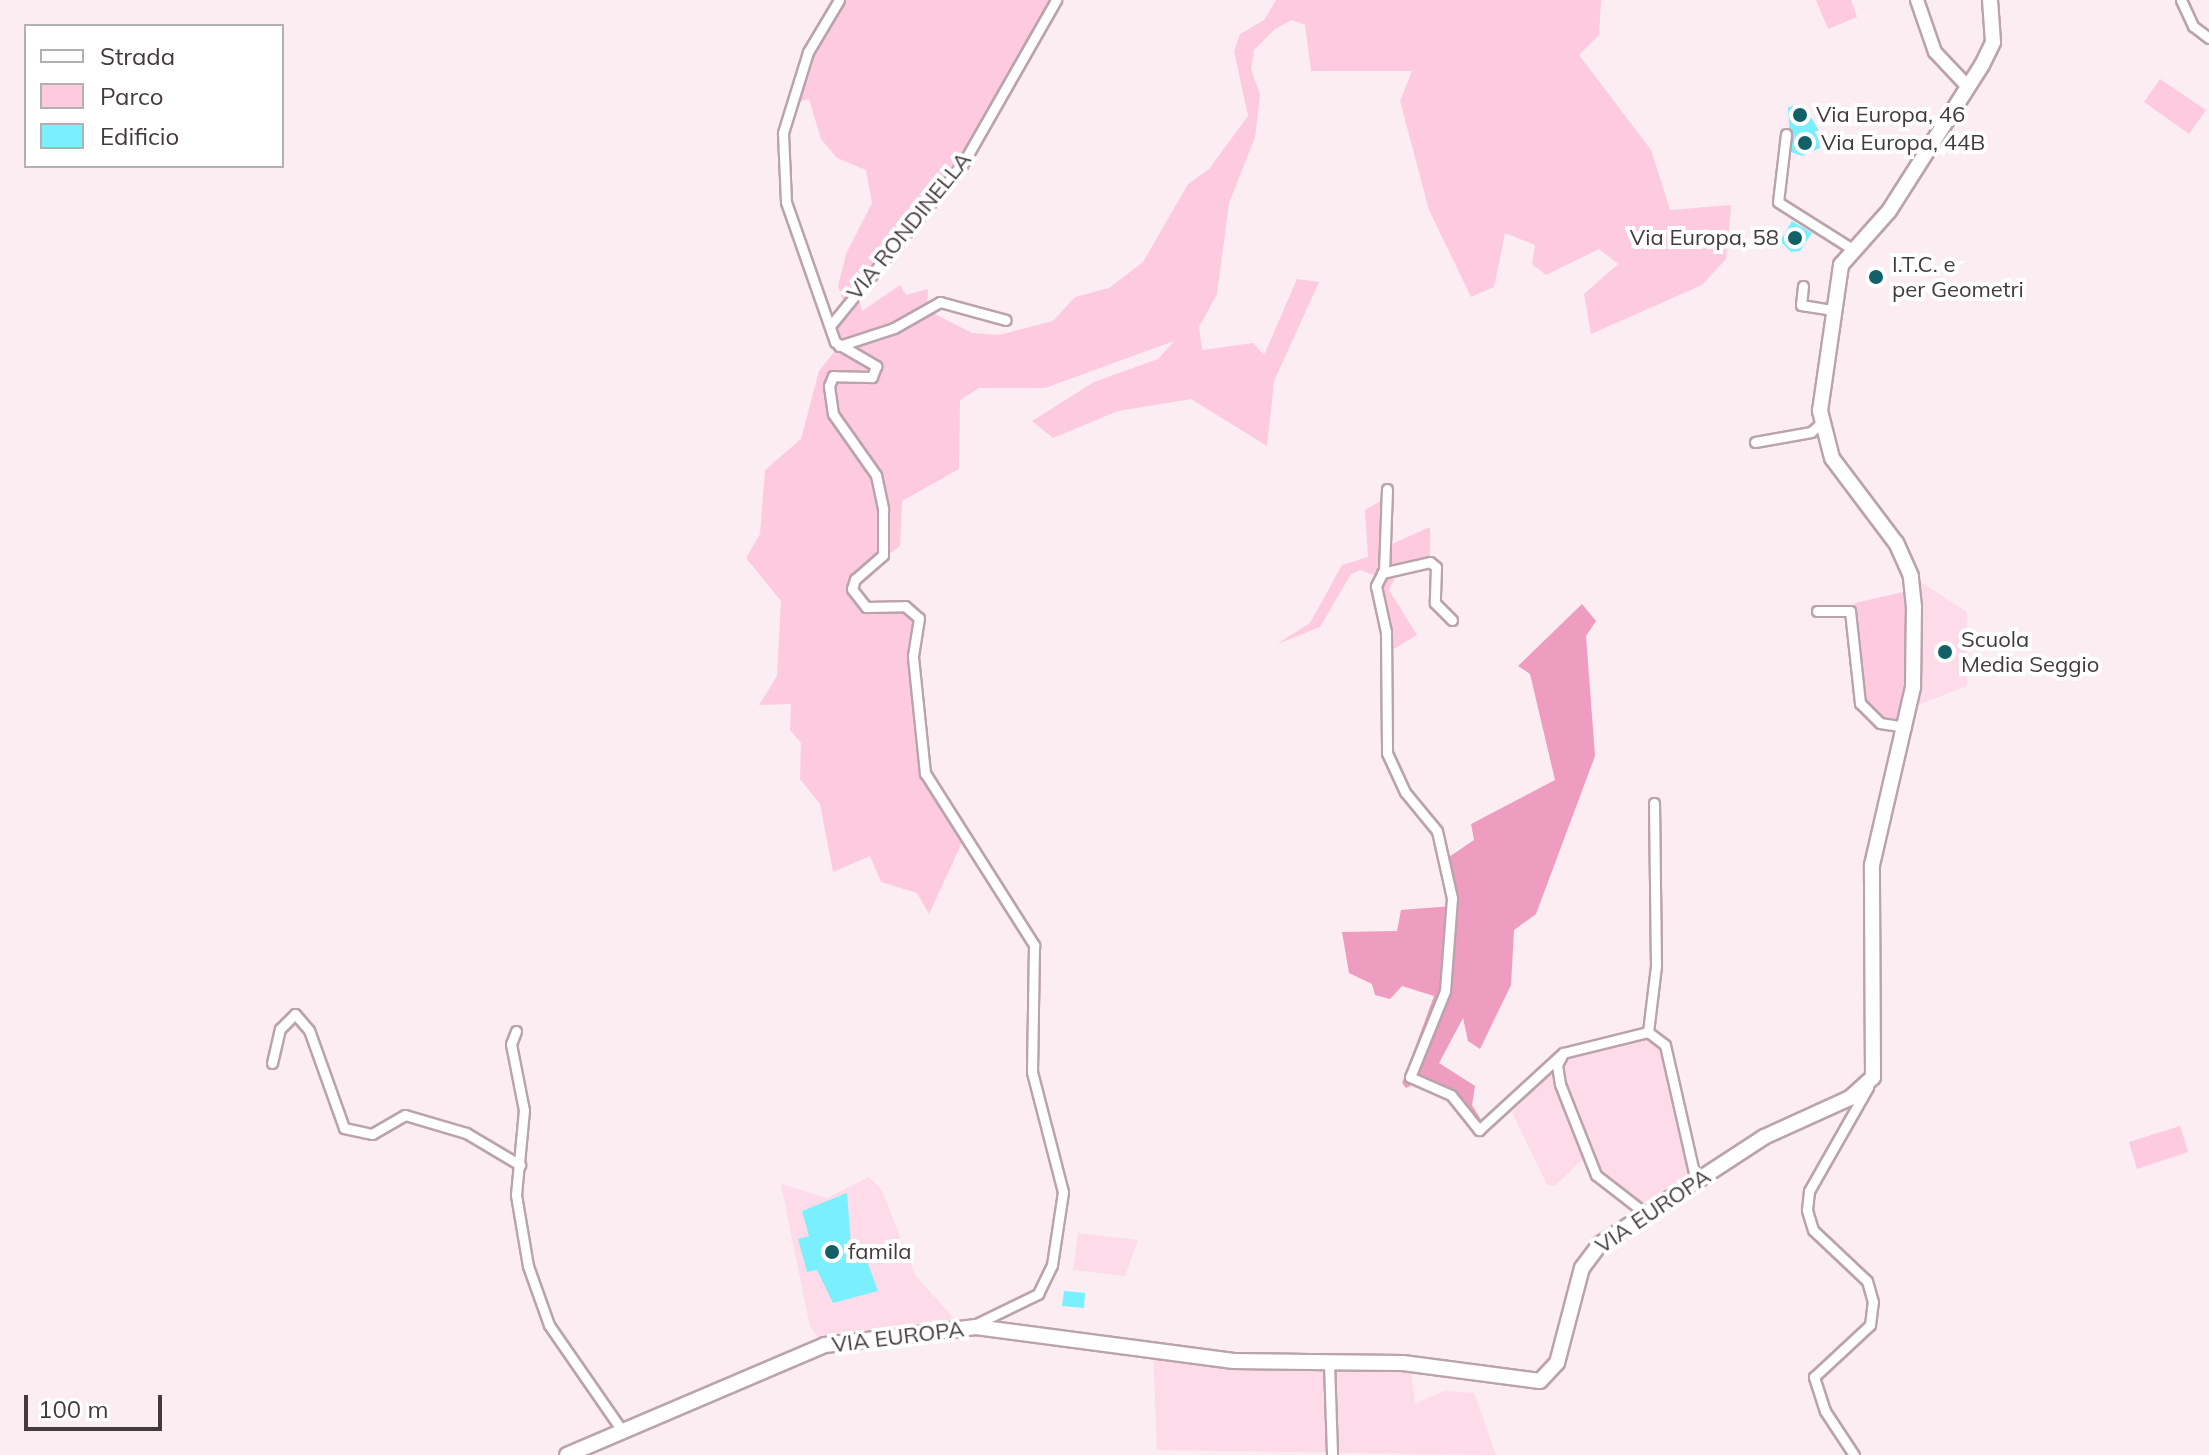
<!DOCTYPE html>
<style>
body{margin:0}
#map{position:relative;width:2209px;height:1455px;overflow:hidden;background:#fcedf3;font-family:Mulish,sans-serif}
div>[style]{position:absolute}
.built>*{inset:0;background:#fddbe9}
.green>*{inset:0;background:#fdcadf}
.forest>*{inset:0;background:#ee9cc0}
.building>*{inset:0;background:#7aeffd}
.roads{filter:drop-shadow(2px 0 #bba3ac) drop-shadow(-2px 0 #bba3ac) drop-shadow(0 2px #bba3ac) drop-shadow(0 -2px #bba3ac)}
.minor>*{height:9px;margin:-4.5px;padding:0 4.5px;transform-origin:4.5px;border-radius:4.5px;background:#fff}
.tertiary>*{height:12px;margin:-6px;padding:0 6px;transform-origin:6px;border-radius:6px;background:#fff}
.secondary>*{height:14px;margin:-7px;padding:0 7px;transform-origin:7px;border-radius:7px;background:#fff}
.dots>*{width:22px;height:22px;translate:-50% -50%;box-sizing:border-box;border:4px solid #fff;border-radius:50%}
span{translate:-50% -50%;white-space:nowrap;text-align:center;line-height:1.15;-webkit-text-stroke:8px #fff;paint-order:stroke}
.poi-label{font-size:22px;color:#433a3d}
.left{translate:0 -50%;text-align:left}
.right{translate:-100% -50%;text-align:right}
.street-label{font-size:22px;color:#433a3d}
.legend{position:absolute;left:24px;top:24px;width:260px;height:144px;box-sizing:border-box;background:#fff;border:2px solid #b4b0b1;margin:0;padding:10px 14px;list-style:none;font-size:24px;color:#433a3d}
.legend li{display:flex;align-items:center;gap:16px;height:40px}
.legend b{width:40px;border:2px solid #b4b0b1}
.scale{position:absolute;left:24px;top:1395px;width:138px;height:36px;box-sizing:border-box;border:4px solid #433a3d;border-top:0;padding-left:10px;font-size:24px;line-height:28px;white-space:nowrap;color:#433a3d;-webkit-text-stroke:6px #fff;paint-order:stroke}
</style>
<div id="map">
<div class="built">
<i style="clip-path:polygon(1921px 582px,1967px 612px,1967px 686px,1915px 706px)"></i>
<i style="clip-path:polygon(1646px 1039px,1661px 1046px,1692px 1179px,1644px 1209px,1599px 1173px,1591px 1151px,1555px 1186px,1547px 1185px,1512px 1112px,1566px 1058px)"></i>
<i style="clip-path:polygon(869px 1177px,882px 1190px,915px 1275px,957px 1322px,819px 1339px,810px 1327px,781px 1184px,827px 1198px)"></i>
<i style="clip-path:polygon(1078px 1233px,1138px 1240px,1125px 1276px,1073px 1270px)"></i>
<i style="clip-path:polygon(1153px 1353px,1410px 1364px,1415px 1404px,1444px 1391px,1474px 1393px,1496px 1455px,1157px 1450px)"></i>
</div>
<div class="green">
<i style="clip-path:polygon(839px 0,1056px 0,962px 165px,857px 291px,862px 311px,900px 285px,906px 295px,928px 289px,927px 310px,972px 333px,999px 335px,1053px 321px,1075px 297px,1109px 288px,1143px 262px,1188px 184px,1209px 169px,1248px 116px,1234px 51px,1240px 34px,1264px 20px,1276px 0,1601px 0,1599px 35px,1579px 55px,1651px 150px,1670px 210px,1731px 205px,1726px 259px,1702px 285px,1591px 334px,1584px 294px,1618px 264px,1599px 249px,1546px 275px,1532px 264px,1535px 245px,1505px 233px,1494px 287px,1471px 297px,1429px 210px,1400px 101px,1412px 71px,1311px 71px,1305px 25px,1292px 20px,1275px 29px,1254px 50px,1251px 69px,1260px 95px,1255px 137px,1229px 203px,1217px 294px,1199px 327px,1202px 350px,1253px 343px,1264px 355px,1297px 279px,1319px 282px,1274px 381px,1267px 446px,1191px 399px,1118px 411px,1053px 438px,1032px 421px,1094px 382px,1158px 359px,1174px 341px,1045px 388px,979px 388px,960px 400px,959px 469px,902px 501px,900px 546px,855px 579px,860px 604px,893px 605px,919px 618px,914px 643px,919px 753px,965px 836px,929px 914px,917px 893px,881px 882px,870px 856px,833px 872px,820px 804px,800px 779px,801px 743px,790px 730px,791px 704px,759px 705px,777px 676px,781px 601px,746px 558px,760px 534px,765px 470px,801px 439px,819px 371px,839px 346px,830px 326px,845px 306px,838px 286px,846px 254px,872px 203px,866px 170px,837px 158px,821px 139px,809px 99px,793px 103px,796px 79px)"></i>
<i style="clip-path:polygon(1816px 0,1851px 0,1857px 17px,1828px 29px)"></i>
<i style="clip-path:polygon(2160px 79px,2206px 110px,2189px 134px,2144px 102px)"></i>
<i style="clip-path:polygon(1386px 498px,1385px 547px,1430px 527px,1430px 562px,1397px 573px,1389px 590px,1417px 635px,1387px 653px,1380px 577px,1360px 570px,1351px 574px,1320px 627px,1277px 644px,1310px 623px,1342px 565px,1368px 557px,1365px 510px)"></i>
<i style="clip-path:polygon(1912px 590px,1906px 727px,1891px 727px,1860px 703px,1851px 619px,1855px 603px)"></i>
<i style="clip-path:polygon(2180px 1126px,2188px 1152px,2137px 1169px,2129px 1142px)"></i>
</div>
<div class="forest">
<i style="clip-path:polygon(1582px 604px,1596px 621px,1586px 636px,1595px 756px,1536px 914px,1514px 930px,1511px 985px,1480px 1049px,1468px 1041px,1463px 1018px,1439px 1063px,1475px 1086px,1472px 1105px,1486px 1128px,1471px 1128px,1451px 1095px,1418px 1082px,1406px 1088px,1402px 1083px,1434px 996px,1402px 986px,1390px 999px,1375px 995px,1372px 984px,1349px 973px,1342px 932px,1397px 931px,1401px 910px,1452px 906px,1446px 859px,1474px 840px,1471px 824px,1555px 780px,1530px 674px,1518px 666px)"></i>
</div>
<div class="building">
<i style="clip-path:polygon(1803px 104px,1818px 129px,1820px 148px,1802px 156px,1791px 152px,1788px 107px)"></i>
<i style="clip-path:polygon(1792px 221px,1812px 233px,1800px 251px,1791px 252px,1780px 241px)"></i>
<i style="clip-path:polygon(847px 1193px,851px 1245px,860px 1242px,878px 1291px,833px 1303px,817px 1270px,807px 1272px,798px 1239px,809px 1236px,802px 1211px)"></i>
<i style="clip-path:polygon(1064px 1291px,1085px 1293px,1084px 1308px,1062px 1306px)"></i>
</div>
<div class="roads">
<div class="minor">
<i style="left:839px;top:0;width:61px;rotate:120.8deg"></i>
<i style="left:808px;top:52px;width:85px;rotate:107.2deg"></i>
<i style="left:783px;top:133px;width:69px;rotate:87.5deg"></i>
<i style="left:786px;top:202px;width:148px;rotate:70.7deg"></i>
<i style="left:835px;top:342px;width:48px;rotate:30.3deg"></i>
<i style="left:876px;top:366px;width:12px;rotate:110deg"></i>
<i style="left:872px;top:377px;width:39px;rotate:-179deg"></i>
<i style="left:833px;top:376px;width:11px;rotate:112deg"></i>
<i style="left:829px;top:386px;width:28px;rotate:82deg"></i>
<i style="left:833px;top:414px;width:75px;rotate:54.8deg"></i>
<i style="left:876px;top:475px;width:35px;rotate:78deg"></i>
<i style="left:883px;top:509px;width:46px;rotate:90deg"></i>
<i style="left:883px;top:555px;width:37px;rotate:139deg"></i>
<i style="left:855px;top:579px;width:10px;rotate:107deg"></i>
<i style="left:852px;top:589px;width:23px;rotate:52deg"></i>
<i style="left:866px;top:607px;width:39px;rotate:-1deg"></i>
<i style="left:905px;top:606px;width:18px;rotate:41deg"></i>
<i style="left:919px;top:618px;width:39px;rotate:99deg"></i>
<i style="left:913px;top:657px;width:117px;rotate:84.1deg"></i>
<i style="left:925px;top:773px;width:204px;rotate:57.6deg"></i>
<i style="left:1034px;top:945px;width:127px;rotate:90.9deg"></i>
<i style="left:1032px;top:1072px;width:124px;rotate:75.5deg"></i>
<i style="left:1063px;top:1192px;width:74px;rotate:98.6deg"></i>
<i style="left:1052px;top:1265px;width:32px;rotate:116deg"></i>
<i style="left:1038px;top:1294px;width:78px;rotate:154.1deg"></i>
<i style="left:2181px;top:0;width:29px;rotate:65deg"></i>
<i style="left:2193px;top:26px;width:20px;rotate:37deg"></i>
<i style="left:1786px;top:134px;width:68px;rotate:96.7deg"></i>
<i style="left:1778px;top:202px;width:90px;rotate:32.3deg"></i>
<i style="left:1803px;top:286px;width:19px;rotate:96deg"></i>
<i style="left:1801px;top:305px;width:31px;rotate:9deg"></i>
<i style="left:830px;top:326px;width:208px;rotate:-50.7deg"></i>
<i style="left:962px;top:165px;width:190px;rotate:-60.3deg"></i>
<i style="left:839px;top:346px;width:58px;rotate:-18.1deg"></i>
<i style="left:894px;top:328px;width:53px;rotate:-29.5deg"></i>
<i style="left:940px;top:302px;width:68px;rotate:15.3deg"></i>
<i style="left:1755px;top:442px;width:57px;rotate:-10.1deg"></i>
<i style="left:1811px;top:432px;width:13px;rotate:-42deg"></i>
<i style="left:1387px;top:489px;width:81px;rotate:92.1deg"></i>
<i style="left:1384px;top:570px;width:18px;rotate:117deg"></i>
<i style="left:1376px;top:586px;width:47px;rotate:77.7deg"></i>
<i style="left:1386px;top:632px;width:121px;rotate:89.5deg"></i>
<i style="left:1387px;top:753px;width:43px;rotate:65.2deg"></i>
<i style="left:1405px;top:792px;width:50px;rotate:50.6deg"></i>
<i style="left:1437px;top:831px;width:69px;rotate:77.4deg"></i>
<i style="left:1452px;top:898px;width:93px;rotate:94.3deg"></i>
<i style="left:1445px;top:991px;width:93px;rotate:112.1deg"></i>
<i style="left:1410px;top:1077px;width:45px;rotate:23.7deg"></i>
<i style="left:1451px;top:1095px;width:45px;rotate:51.3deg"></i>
<i style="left:1479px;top:1130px;width:114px;rotate:-42.5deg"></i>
<i style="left:1382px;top:573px;width:49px;rotate:-12.9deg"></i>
<i style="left:1430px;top:562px;width:8px;rotate:40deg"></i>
<i style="left:1436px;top:567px;width:36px;rotate:92deg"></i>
<i style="left:1435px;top:603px;width:24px;rotate:45deg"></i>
<i style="left:1817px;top:611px;width:33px"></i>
<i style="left:1850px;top:611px;width:93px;rotate:83.8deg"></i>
<i style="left:1860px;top:703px;width:28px;rotate:45deg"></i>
<i style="left:1880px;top:723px;width:26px;rotate:9deg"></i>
<i style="left:516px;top:1031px;width:14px;rotate:111deg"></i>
<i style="left:511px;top:1044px;width:67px;rotate:78.9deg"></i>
<i style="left:524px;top:1110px;width:85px;rotate:95.4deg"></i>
<i style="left:516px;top:1195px;width:72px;rotate:80.4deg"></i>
<i style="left:528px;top:1266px;width:63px;rotate:70.4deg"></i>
<i style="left:549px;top:1325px;width:126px;rotate:55.3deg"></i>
<i style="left:1648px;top:1032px;width:66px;rotate:-83.1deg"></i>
<i style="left:1656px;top:966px;width:163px;rotate:-90.7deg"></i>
<i style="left:272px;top:1063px;width:35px;rotate:-77deg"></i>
<i style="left:280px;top:1029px;width:21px;rotate:-45deg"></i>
<i style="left:295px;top:1014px;width:21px;rotate:49deg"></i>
<i style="left:309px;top:1030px;width:104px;rotate:70.3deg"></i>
<i style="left:344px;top:1128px;width:29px;rotate:12deg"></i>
<i style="left:372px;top:1134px;width:38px;rotate:-30deg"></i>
<i style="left:405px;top:1115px;width:64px;rotate:16.4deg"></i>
<i style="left:466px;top:1133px;width:63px;rotate:30.7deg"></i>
<i style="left:1645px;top:1213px;width:62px;rotate:-142.2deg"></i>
<i style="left:1596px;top:1175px;width:98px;rotate:-111.6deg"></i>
<i style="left:1560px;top:1084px;width:19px;rotate:-99deg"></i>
<i style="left:1557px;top:1065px;width:13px;rotate:-63deg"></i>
<i style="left:1563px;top:1053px;width:88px;rotate:-13.9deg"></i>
<i style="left:1648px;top:1032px;width:21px;rotate:37deg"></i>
<i style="left:1665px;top:1045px;width:140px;rotate:77.2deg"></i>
<i style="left:1329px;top:1363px;width:92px;rotate:88.1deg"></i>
<i style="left:1854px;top:1455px;width:53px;rotate:-123.4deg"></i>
<i style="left:1825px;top:1411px;width:36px;rotate:-108deg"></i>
<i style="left:1814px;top:1377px;width:76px;rotate:-42.9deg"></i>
<i style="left:1870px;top:1325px;width:23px;rotate:-83deg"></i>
<i style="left:1873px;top:1302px;width:22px;rotate:-106deg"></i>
<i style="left:1867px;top:1281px;width:74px;rotate:-136.6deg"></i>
<i style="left:1813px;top:1230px;width:21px;rotate:-107deg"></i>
<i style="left:1807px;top:1210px;width:19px;rotate:-84deg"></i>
<i style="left:1809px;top:1191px;width:120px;rotate:-60.4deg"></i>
</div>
<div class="tertiary">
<i style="left:1917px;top:0;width:55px;rotate:70.9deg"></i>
<i style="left:1935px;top:52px;width:48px;rotate:46.7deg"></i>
</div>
<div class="secondary">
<i style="left:567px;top:1455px;width:280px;rotate:-23.1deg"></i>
<i style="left:825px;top:1345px;width:152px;rotate:-6.8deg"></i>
<i style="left:976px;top:1327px;width:260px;rotate:7.5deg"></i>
<i style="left:1234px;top:1361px;width:169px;rotate:0.7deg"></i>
<i style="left:1403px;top:1363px;width:138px;rotate:7.5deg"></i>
<i style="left:1540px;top:1381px;width:25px;rotate:-47deg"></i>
<i style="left:1557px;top:1363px;width:98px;rotate:-75.3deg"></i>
<i style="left:1582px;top:1268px;width:30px;rotate:-53deg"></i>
<i style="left:1600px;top:1244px;width:196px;rotate:-33.1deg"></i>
<i style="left:1764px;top:1137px;width:94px;rotate:-24.4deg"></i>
<i style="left:1850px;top:1098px;width:31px;rotate:-42deg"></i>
<i style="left:1873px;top:1077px;width:212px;rotate:-90.3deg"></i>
<i style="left:1872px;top:865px;width:183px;rotate:-77deg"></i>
<i style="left:1913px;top:687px;width:80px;rotate:-89.3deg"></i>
<i style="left:1914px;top:607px;width:31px;rotate:-96deg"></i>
<i style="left:1911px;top:576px;width:36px;rotate:-114deg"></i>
<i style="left:1896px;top:543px;width:106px;rotate:-127deg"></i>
<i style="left:1832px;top:458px;width:49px;rotate:-104.3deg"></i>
<i style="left:1820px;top:411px;width:148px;rotate:-81.8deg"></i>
<i style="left:1841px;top:265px;width:72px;rotate:-48.4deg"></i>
<i style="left:1889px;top:211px;width:173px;rotate:-57.5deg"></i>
<i style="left:1982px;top:65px;width:25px;rotate:-64deg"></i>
<i style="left:1993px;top:42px;width:42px;rotate:-94.1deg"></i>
</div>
</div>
<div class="dots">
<i style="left:1800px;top:115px;background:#126169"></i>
<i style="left:1805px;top:143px;background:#126169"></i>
<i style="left:1795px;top:238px;background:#126169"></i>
<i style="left:1876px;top:277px;background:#126169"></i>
<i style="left:1945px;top:652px;background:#126169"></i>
<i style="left:832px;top:1252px;background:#126169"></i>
</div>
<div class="poi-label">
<span class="left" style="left:1816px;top:115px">Via Europa, 46</span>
<span class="left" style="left:1821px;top:143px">Via Europa, 44B</span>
<span class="right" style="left:1779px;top:238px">Via Europa, 58</span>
<span class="left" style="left:1892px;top:277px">I.T.C. e<br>per Geometri</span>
<span class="left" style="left:1961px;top:652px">Scuola<br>Media Seggio</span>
<span class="left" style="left:848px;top:1252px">famila</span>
</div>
<div class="street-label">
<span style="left:909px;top:226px;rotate:-51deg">VIA RONDINELLA</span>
<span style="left:1653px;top:1211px;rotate:-34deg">VIA EUROPA</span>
<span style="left:898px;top:1337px;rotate:-7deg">VIA EUROPA</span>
</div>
<ul class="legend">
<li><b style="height:10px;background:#fff"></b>Strada</li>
<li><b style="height:22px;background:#fdcadf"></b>Parco</li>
<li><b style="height:22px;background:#7aeffd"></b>Edificio</li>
</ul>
<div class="scale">100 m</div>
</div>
